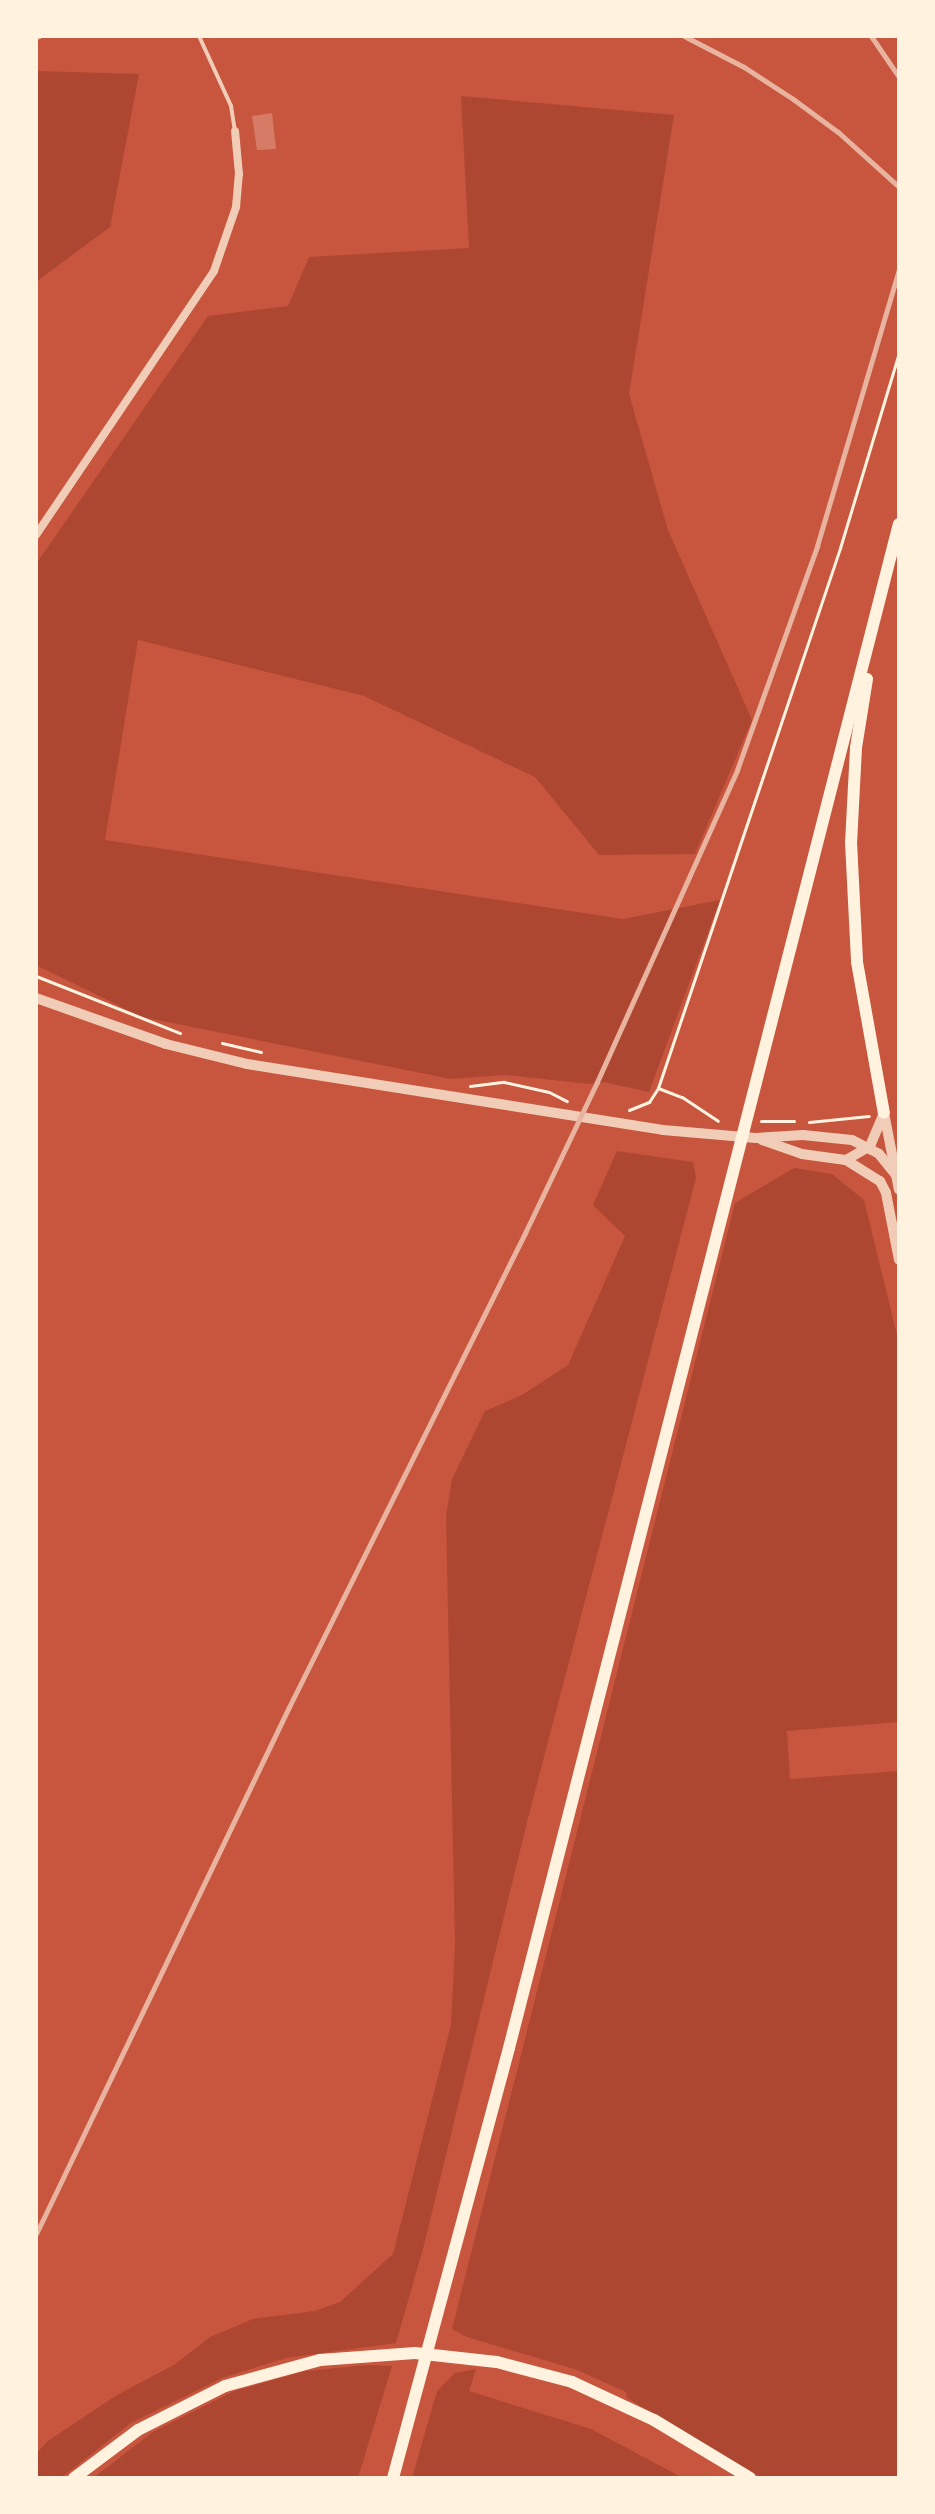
<!DOCTYPE html>
<style>
body{margin:0}
#map{position:relative;width:935px;height:2514px;overflow:hidden;background:#c8553d;font-family:"Roboto Serif",serif}
div>[style]{position:absolute}
.green>*{inset:0;background:#ae4732}
.building>*{inset:0;background:#d67c66}
.path>*{height:3px;margin:-1.5px;padding:0 1.5px;transform-origin:1.5px;border-radius:1.5px;background:#fff3e0}
.service>*{height:4px;margin:-2px;padding:0 2px;transform-origin:2px;border-radius:2px;background:#f1ccb7}
.minor>*{height:8px;margin:-4px;padding:0 4px;transform-origin:4px;border-radius:4px;background:#f1ccb7}
.tertiary>*{height:10px;margin:-5px;padding:0 5px;transform-origin:5px;border-radius:5px;background:#f1ccb7}
.trunk>*{height:12px;margin:-6px;padding:0 6px;transform-origin:6px;border-radius:6px;background:#fff3e0}
.rail>*{height:5px;margin:-2.5px;padding:0 2.5px;transform-origin:2.5px;border-radius:2.5px;background:#e9b49f}
span{translate:-50% -50%;white-space:nowrap;text-align:center;line-height:1.15;-webkit-text-stroke:8px #fff3e0;paint-order:stroke}
.frame{position:absolute;inset:0;border:38px solid #fff3e0;pointer-events:none}
</style>
<div id="map">
<div class="green">
<i style="clip-path:polygon(36px 71px,139px 74px,110px 227px,36px 282px)"></i>
<i style="clip-path:polygon(461px 96px,674px 115px,629px 394px,668px 530px,752px 720px,695px 854px,599px 855px,535px 777px,364px 696px,138px 640px,105px 840px,623px 919px,720px 900px,649px 1092px,604px 1082px,590px 1084px,505px 1075px,451px 1079px,142px 1017px,36px 965px,36px 564px,208px 316px,288px 306px,309px 257px,469px 248px)"></i>
<i style="clip-path:polygon(617px 1151px,693px 1162px,696px 1178px,528px 1818px,424px 2245px,396px 2343px,286px 2358px,222px 2378px,131px 2423px,61px 2478px,36px 2478px,36px 2454px,48px 2441px,117px 2395px,174px 2365px,210px 2337px,253px 2319px,315px 2311px,340px 2302px,393px 2254px,451px 2025px,455px 1944px,446px 1516px,452px 1479px,485px 1411px,522px 1395px,568px 1365px,625px 1236px,593px 1205px)"></i>
<i style="clip-path:polygon(794px 1168px,832px 1174px,864px 1200px,899px 1343px,899px 1722px,787px 1731px,790px 1779px,899px 1771px,899px 2478px,762px 2478px,627px 2398px,626px 2392px,577px 2370px,467px 2337px,452px 2329px,735px 1203px)"></i>
<i style="clip-path:polygon(368px 2365px,392px 2366px,358px 2478px,93px 2478px,153px 2432px,234px 2391px,306px 2371px)"></i>
<i style="clip-path:polygon(476px 2369px,469px 2391px,591px 2429px,683px 2478px,412px 2478px,437px 2391px,455px 2373px)"></i>
</div>
<div class="building">
<i style="clip-path:polygon(272px 113px,276px 149px,257px 150px,252px 116px)"></i>
</div>
<div class="path">
<i style="left:36px;top:976px;width:155px;rotate:21.6deg"></i>
<i style="left:222px;top:1043px;width:40px;rotate:13deg"></i>
<i style="left:470px;top:1086px;width:34px;rotate:-7deg"></i>
<i style="left:504px;top:1082px;width:46px;rotate:12.5deg"></i>
<i style="left:549px;top:1092px;width:20px;rotate:27deg"></i>
<i style="left:658px;top:1088px;width:26px;rotate:21deg"></i>
<i style="left:682px;top:1097px;width:43px;rotate:33.7deg"></i>
<i style="left:629px;top:1110px;width:22px;rotate:-22deg"></i>
<i style="left:649px;top:1102px;width:17px;rotate:-57deg"></i>
<i style="left:658px;top:1088px;width:570px;rotate:-71.37deg"></i>
<i style="left:840px;top:548px;width:204px;rotate:-73.2deg"></i>
<i style="left:761px;top:1121px;width:33px"></i>
<i style="left:809px;top:1122px;width:60px;rotate:-5.7deg"></i>
</div>
<div class="service">
<i style="left:199px;top:36px;width:77px;rotate:65.4deg"></i>
<i style="left:231px;top:106px;width:24px;rotate:81deg"></i>
</div>
<div class="minor">
<i style="left:36px;top:535px;width:318px;rotate:-56deg"></i>
<i style="left:214px;top:271px;width:68px;rotate:-71deg"></i>
<i style="left:236px;top:207px;width:33px;rotate:-85deg"></i>
<i style="left:239px;top:174px;width:43px;rotate:-95.3deg"></i>
</div>
<div class="tertiary">
<i style="left:36px;top:998px;width:138px;rotate:19.5deg"></i>
<i style="left:166px;top:1044px;width:83px;rotate:13.9deg"></i>
<i style="left:247px;top:1064px;width:421px;rotate:9deg"></i>
<i style="left:663px;top:1130px;width:93px;rotate:4.9deg"></i>
<i style="left:756px;top:1138px;width:47px;rotate:-3.7deg"></i>
<i style="left:803px;top:1135px;width:49px;rotate:5.8deg"></i>
<i style="left:852px;top:1140px;width:30px;rotate:27deg"></i>
<i style="left:879px;top:1154px;width:28px;rotate:51deg"></i>
<i style="left:884px;top:1113px;width:78px;rotate:79deg"></i>
<i style="left:762px;top:1140px;width:42px;rotate:19.3deg"></i>
<i style="left:802px;top:1154px;width:44px;rotate:7.8deg"></i>
<i style="left:846px;top:1160px;width:40px;rotate:32deg"></i>
<i style="left:880px;top:1181px;width:13px;rotate:63deg"></i>
<i style="left:886px;top:1193px;width:68px;rotate:79deg"></i>
<i style="left:846px;top:1160px;width:28px;rotate:-30deg"></i>
<i style="left:870px;top:1146px;width:34px;rotate:-67deg"></i>
</div>
<div class="trunk">
<i style="left:867px;top:679px;width:70px;rotate:99.1deg"></i>
<i style="left:856px;top:748px;width:94px;rotate:93deg"></i>
<i style="left:851px;top:842px;width:120px;rotate:87.1deg"></i>
<i style="left:857px;top:962px;width:153px;rotate:79.9deg"></i>
<i style="left:74px;top:2478px;width:80px;rotate:-36.9deg"></i>
<i style="left:138px;top:2430px;width:97px;rotate:-26.8deg"></i>
<i style="left:225px;top:2386px;width:98px;rotate:-15.3deg"></i>
<i style="left:320px;top:2360px;width:95px;rotate:-4.2deg"></i>
<i style="left:415px;top:2353px;width:82px;rotate:6.3deg"></i>
<i style="left:497px;top:2362px;width:78px;rotate:14.9deg"></i>
<i style="left:572px;top:2382px;width:90px;rotate:24.9deg"></i>
<i style="left:654px;top:2420px;width:112px;rotate:31.1deg"></i>
<i style="left:393px;top:2478px;width:445px;rotate:-74.9deg"></i>
<i style="left:509px;top:2048px;width:1573px;rotate:-75.65deg"></i>
</div>
<div class="rail">
<i style="left:684px;top:36px;width:68px;rotate:27.3deg"></i>
<i style="left:744px;top:67px;width:59px;rotate:33.1deg"></i>
<i style="left:793px;top:99px;width:56px;rotate:36.3deg"></i>
<i style="left:838px;top:132px;width:82px;rotate:42deg"></i>
<i style="left:871px;top:36px;width:50px;rotate:55.7deg"></i>
<i style="left:36px;top:37px;width:3px;rotate:-18deg"></i>
<i style="left:36px;top:2234px;width:585px;rotate:-64.36deg"></i>
<i style="left:289px;top:1707px;width:530px;rotate:-63.53deg"></i>
<i style="left:525px;top:1233px;width:167px;rotate:-64.5deg"></i>
<i style="left:597px;top:1082px;width:342px;rotate:-65.8deg"></i>
<i style="left:737px;top:770px;width:238px;rotate:-70.3deg"></i>
<i style="left:817px;top:546px;width:289px;rotate:-73.5deg"></i>
</div>
<div class="frame"></div>
</div>
